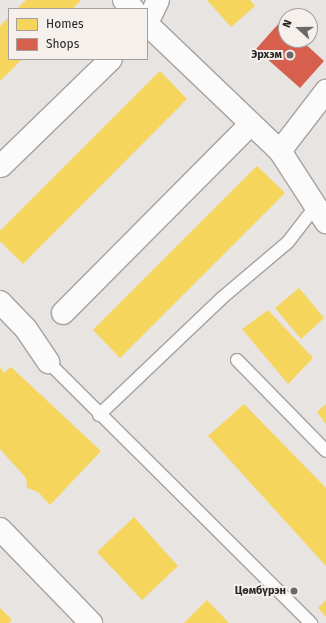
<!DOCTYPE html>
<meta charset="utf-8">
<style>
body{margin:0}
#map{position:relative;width:326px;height:623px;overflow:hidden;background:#e7e4e2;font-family:"Fira Sans",sans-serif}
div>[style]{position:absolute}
.homes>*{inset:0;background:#f6d55c}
.shops>*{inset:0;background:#d6604d}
.roads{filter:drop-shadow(1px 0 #a5a3a2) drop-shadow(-1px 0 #a5a3a2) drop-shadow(0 1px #a5a3a2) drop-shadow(0 -1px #a5a3a2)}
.lane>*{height:12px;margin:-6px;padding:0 6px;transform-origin:6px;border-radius:6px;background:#fbfbfb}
.street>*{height:22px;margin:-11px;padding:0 11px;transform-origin:11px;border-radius:11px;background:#fbfbfb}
.secondary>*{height:22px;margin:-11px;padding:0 11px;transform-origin:11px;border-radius:11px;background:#fbfbfb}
.dots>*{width:11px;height:11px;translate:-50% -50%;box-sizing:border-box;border:2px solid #f6f0ed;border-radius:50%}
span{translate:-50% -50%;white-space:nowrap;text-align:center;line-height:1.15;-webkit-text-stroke:4px #f6f0ed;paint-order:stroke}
.poi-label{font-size:11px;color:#282625;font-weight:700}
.right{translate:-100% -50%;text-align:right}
.legend{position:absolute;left:8px;top:8px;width:140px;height:52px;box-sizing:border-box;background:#f6f0ed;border:1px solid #a49f9d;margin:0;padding:5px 7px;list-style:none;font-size:12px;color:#282625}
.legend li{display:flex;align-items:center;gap:8px;height:20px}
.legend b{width:20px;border:1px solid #a49f9d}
.north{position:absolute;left:278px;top:8px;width:40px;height:40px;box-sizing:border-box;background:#f6f0ed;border:1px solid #a49f9d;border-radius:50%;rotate:291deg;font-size:11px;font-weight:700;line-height:16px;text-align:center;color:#282625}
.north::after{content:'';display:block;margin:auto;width:14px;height:18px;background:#6b6867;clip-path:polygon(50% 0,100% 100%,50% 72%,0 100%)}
</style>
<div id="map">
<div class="homes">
<i style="clip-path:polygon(26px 0,81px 0,72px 9px,17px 9px)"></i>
<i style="clip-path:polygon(207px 0,250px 0,255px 6px,231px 27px)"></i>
<i style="clip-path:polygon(9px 17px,9px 59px,22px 59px,0 81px,0 26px)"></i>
<i style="clip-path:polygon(160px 71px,187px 99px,23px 264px,0 241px,0 231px)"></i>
<i style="clip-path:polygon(257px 166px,285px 193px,120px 358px,93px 330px)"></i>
<i style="clip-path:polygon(299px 288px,324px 318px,301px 339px,275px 308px)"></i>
<i style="clip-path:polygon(268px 310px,313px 358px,288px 384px,242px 329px)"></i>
<i style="clip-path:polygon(0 367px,4px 373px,11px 367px,101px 451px,50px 505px,38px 492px,27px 488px,26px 478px,0 449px)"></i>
<i style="clip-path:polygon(244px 404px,326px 488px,326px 566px,208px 436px)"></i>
<i style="clip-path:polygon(326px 404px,326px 424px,317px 412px)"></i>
<i style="clip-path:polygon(134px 517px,178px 566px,142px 600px,97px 552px)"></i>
<i style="clip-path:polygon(207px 600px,229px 623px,184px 623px)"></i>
<i style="clip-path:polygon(326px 600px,326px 617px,318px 608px)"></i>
<i style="clip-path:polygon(0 608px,12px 620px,9px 623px,0 623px)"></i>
</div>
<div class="shops">
<i style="clip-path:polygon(280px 22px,286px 27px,286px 40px,301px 40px,324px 61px,300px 88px,256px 49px)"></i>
</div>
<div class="roads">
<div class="lane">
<i style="left:237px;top:360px;width:127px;rotate:45.6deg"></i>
<i style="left:48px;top:362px;width:371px;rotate:44.8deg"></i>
<i style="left:99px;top:415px;width:171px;rotate:-43.6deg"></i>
<i style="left:223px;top:297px;width:85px;rotate:-40.2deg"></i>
<i style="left:288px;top:242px;width:44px;rotate:-52.4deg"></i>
</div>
<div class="street">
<i style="left:124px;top:0;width:13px;rotate:45deg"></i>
<i style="left:147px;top:23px;width:25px;rotate:-64deg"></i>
<i style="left:147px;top:24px;width:184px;rotate:43.7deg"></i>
<i style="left:280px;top:151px;width:85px;rotate:57.1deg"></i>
<i style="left:280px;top:151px;width:76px;rotate:-52.5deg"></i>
<i style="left:1px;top:166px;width:153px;rotate:-44.2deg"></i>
<i style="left:0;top:302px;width:37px;rotate:46deg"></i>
<i style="left:26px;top:329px;width:40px;rotate:56deg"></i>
<i style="left:63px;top:313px;width:265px;rotate:-45.2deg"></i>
</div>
<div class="secondary">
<i style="left:0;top:529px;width:131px;rotate:45.9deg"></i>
</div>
</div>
<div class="dots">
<i style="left:290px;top:55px;background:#6b6867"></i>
<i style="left:294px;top:591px;background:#6b6867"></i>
</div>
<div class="poi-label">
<span class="right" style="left:282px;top:55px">Эрхэм</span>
<span class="right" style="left:286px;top:591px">Цөмбүрэн</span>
</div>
<ul class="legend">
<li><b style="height:11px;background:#f6d55c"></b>Homes</li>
<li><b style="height:11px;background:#d6604d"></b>Shops</li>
</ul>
<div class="north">N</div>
</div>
